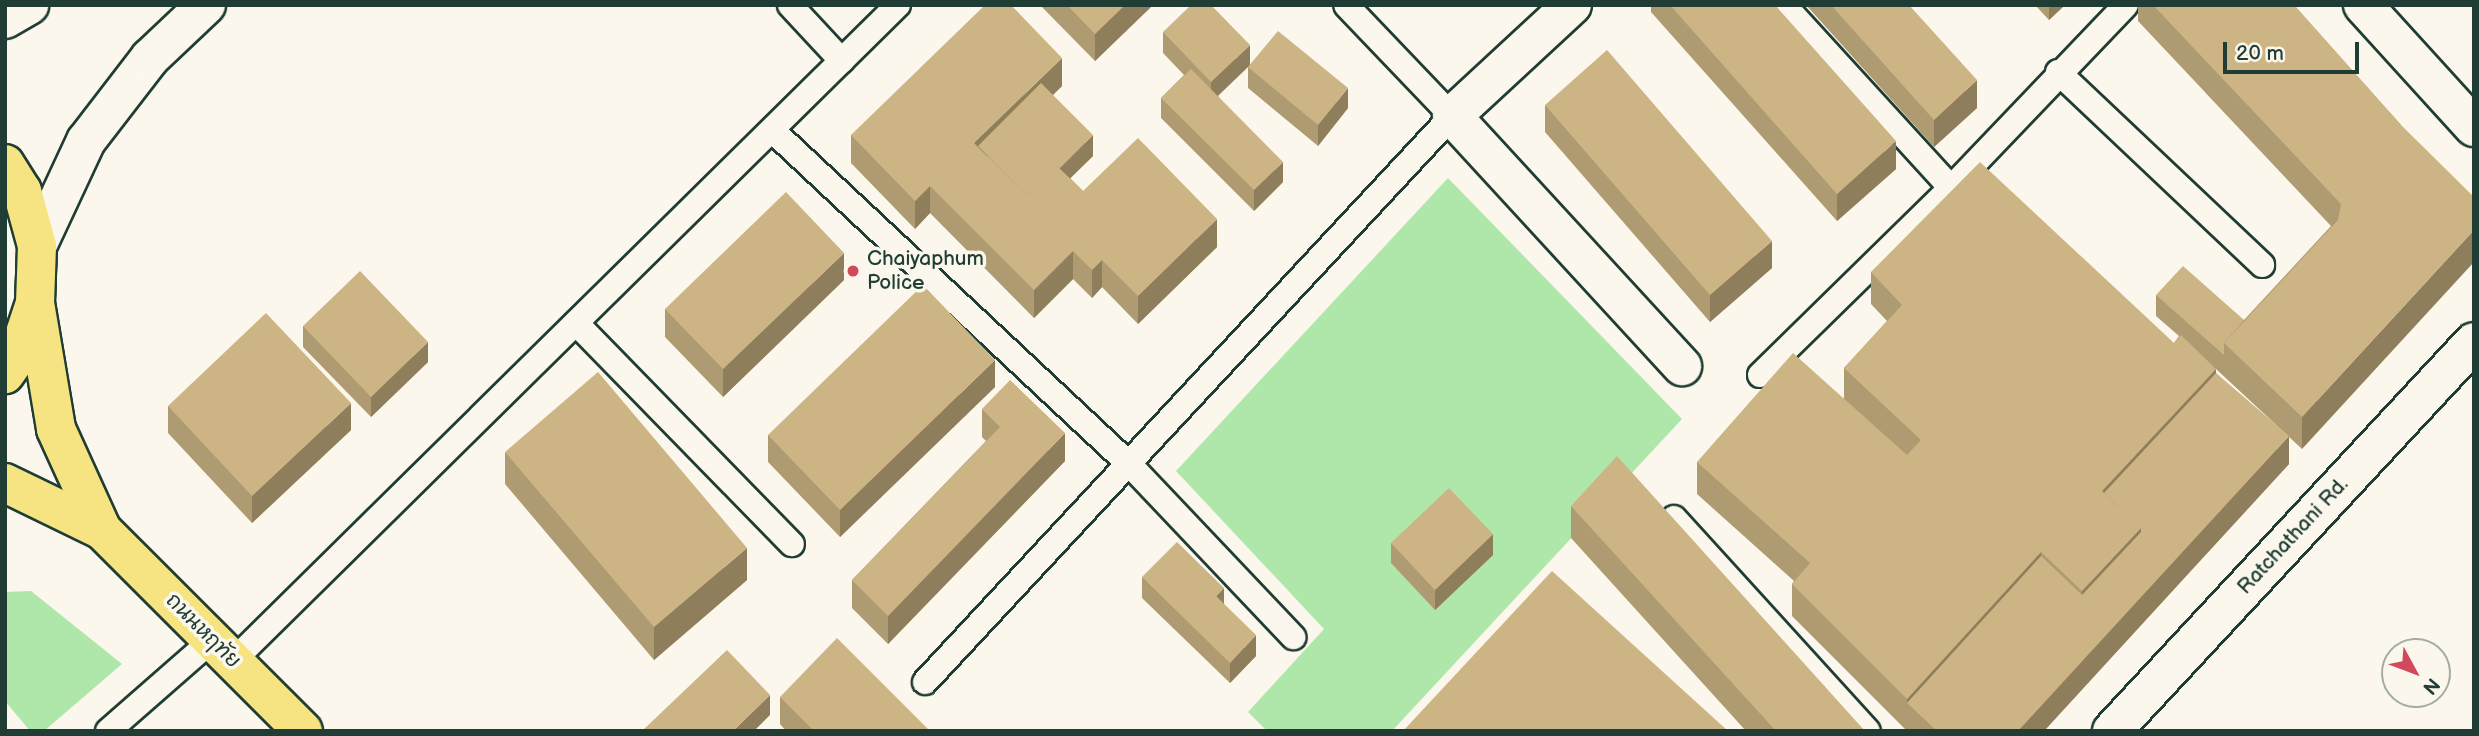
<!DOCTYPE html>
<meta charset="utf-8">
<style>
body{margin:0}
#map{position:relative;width:2479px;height:736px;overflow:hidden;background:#fbf7ec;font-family:"Balsamiq Sans","Playpen Sans Thai",sans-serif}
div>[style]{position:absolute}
.green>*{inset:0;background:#afe7aa}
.roads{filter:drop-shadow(2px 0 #1f3d34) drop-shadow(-2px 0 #1f3d34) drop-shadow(0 2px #1f3d34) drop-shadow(0 -2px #1f3d34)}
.service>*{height:24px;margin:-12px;padding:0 12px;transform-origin:12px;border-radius:12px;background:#fbf7ec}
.minor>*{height:38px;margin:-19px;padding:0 19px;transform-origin:19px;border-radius:19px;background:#fbf7ec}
.tertiary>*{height:38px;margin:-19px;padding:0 19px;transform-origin:19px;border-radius:19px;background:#fbf7ec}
.secondary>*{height:38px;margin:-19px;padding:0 19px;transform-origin:19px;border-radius:19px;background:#fbf7ec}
.primary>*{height:38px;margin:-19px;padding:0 19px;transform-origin:19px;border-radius:19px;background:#f6e381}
.wall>*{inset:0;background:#af9b72}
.shaded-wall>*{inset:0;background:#8f7e5c}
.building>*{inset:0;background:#ccb484}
.dots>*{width:19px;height:19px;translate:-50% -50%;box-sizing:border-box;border:4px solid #fbf7ec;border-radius:50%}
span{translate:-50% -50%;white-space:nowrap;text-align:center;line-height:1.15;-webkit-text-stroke:7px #fbf7ec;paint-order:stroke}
.poi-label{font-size:21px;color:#1f3d34}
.left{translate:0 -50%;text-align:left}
.street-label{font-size:21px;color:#1f3d34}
.frame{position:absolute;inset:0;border:7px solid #1f3d34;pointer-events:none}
.north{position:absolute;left:2381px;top:638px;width:70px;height:70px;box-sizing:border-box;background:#fbf7ec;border:2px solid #a3ada2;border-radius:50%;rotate:131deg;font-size:19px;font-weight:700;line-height:28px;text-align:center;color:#1f3d34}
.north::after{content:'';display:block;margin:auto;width:24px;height:32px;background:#d1495b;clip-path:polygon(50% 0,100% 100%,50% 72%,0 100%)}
.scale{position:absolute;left:2223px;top:42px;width:136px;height:32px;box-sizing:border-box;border:4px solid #1f3d34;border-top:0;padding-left:9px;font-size:21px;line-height:24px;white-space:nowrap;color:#1f3d34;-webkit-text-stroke:5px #fbf7ec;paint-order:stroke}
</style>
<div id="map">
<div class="green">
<i style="clip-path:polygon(1448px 178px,1682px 419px,1392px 731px,1267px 731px,1248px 712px,1324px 629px,1176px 471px)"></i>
<i style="clip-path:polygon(31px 591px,122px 664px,44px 731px,30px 731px,5px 701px,5px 592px)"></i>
</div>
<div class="roads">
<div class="service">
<i style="left:790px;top:5px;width:76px;rotate:47.1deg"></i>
<i style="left:1784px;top:5px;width:248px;rotate:47.6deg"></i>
<i style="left:2058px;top:72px;width:281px;rotate:43.4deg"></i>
<i style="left:772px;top:130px;width:492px;rotate:43.1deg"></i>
<i style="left:1131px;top:466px;width:236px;rotate:46.5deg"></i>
<i style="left:576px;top:323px;width:309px;rotate:45.7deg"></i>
<i style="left:1760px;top:375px;width:267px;rotate:-44.4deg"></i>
<i style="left:1951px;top:188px;width:253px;rotate:-46.3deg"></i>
<i style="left:1674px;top:518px;width:288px;rotate:47.7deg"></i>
<i style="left:233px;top:661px;width:934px;rotate:-44.61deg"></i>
<i style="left:925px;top:682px;width:773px;rotate:-47.04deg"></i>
<i style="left:1452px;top:116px;width:153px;rotate:-133.7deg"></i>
<i style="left:108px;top:731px;width:138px;rotate:-41.2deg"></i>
</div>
<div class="minor">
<i style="left:1572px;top:5px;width:163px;rotate:137.2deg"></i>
<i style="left:1452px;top:116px;width:340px;rotate:47.4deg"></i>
</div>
<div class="tertiary">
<i style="left:2112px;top:731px;width:531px;rotate:-47.06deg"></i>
</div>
<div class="secondary">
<i style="left:2363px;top:5px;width:165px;rotate:47.7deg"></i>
<i style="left:5px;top:19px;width:28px;rotate:-30deg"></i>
<i style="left:37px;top:246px;width:116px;rotate:-65deg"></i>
<i style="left:86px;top:141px;width:105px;rotate:-52.4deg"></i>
<i style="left:150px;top:58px;width:77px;rotate:-43.4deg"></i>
</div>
<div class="primary">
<i style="left:5px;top:164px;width:32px;rotate:58deg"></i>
<i style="left:22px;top:191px;width:57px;rotate:74.7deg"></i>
<i style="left:37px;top:246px;width:57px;rotate:92deg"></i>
<i style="left:35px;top:303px;width:57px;rotate:108.4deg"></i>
<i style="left:17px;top:357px;width:21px;rotate:125deg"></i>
<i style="left:35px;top:303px;width:128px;rotate:80.5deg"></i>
<i style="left:56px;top:429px;width:111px;rotate:65.5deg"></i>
<i style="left:5px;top:483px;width:108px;rotate:25.9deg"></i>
<i style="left:102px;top:530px;width:284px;rotate:45deg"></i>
</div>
</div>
<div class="wall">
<i style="clip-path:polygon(1040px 5px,1153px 5px,1095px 61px)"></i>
<i style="clip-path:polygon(1651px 5px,1775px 5px,1896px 169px,1837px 221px,1651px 12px)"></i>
<i style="clip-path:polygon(1806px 5px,1909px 5px,1977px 108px,1934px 147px)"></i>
<i style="clip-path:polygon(2035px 5px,2065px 5px,2049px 20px)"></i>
<i style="clip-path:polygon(2138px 5px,2294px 5px,2401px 125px,2302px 449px,2216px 369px,2216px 373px,2289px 464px,2044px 731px,1907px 731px,1792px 616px,1792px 584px,1794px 581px,1697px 494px,1697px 462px,1844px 398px,1844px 368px,1887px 321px,1871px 304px,1871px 272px,2174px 343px,2179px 336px,2156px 316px,2156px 295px,2244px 320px,2331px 226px,2138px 21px)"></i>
<i style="clip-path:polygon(1163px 32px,1250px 65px,1348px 108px,1318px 146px,1248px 88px,1248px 67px,1249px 66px,1218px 96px,1283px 182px,1254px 211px,1161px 118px,1161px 98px,1184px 75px,1163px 53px)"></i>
<i style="clip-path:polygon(1062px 86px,1053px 95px,1093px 156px,1070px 178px,1083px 191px,1217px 247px,1138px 324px,1102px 287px,1092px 298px,1073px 279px,1034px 318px,930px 213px,915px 229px,851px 163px,851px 135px)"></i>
<i style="clip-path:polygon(1545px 105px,1772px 268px,1710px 322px,1545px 132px)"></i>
<i style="clip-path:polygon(844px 280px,723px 397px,665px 337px,665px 309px)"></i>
<i style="clip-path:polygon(303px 326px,428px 362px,371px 417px,303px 347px)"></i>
<i style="clip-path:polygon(995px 387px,840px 537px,768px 462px,768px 435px)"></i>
<i style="clip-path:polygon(168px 406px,351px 430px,252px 523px,168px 433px)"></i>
<i style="clip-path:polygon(982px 409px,1065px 461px,888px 644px,852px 608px,852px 580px,986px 441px,982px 437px)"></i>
<i style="clip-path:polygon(505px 452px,747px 580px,654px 660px,505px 484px)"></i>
<i style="clip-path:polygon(1571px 506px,1865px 731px,1746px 731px,1571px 538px)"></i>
<i style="clip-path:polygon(1391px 543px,1493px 555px,1435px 610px,1391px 563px)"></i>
<i style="clip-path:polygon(1142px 577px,1256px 656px,1230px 683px,1142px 598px)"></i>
<i style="clip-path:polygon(780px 697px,930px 731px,786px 731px,780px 724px)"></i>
</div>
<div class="shaded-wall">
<i style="clip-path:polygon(1125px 5px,1153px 5px,1095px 61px,1095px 34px)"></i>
<i style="clip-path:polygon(2049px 5px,2065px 5px,2049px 20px)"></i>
<i style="clip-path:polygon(1250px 45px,1250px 65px,1211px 102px,1211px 82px)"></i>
<i style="clip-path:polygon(1062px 58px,1062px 86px,985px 160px,974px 143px)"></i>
<i style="clip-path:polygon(1977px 80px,1977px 108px,1934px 147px,1934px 120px)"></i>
<i style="clip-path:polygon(1348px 88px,1348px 108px,1318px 146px,1318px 125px)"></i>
<i style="clip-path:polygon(1093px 135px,1093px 156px,1026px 222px,1026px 202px)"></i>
<i style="clip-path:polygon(1896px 141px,1896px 169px,1837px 221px,1837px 194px)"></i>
<i style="clip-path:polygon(1283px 162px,1283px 182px,1254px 211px,1254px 190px)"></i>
<i style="clip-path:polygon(930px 186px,930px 213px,915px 229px,915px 201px)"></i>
<i style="clip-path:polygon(1217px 219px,1217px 247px,1138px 324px,1138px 296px)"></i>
<i style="clip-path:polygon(2474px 230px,2474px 262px,2302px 449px,2302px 417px)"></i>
<i style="clip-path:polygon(1772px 241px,1772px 268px,1710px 322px,1710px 295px)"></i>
<i style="clip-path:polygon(1073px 251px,1073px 279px,1034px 318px,1034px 290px)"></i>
<i style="clip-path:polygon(844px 253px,844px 280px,723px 397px,723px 369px)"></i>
<i style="clip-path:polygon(1102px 260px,1102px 287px,1092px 298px,1092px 270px)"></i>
<i style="clip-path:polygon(428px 342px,428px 362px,371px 417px,371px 397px)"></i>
<i style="clip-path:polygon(995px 360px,995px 387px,840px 537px,840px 510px)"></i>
<i style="clip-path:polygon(2216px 369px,2216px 401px,2116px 508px,2102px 491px)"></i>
<i style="clip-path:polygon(351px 403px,351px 430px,252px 523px,252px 496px)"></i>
<i style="clip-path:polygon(1065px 433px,1065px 461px,888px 644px,888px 616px)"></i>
<i style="clip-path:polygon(2289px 436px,2289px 464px,2044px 731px,2018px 731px)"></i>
<i style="clip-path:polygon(2141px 528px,2141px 560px,2082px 623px,2082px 591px)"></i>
<i style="clip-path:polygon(1493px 534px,1493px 555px,1435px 610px,1435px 590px)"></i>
<i style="clip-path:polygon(747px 548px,747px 580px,654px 660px,654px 627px)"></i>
<i style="clip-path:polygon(2041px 552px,2041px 584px,1907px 703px,1907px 699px)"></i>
<i style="clip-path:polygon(1224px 588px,1224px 608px,1216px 596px)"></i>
<i style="clip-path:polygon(1256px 635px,1256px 656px,1230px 683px,1230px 663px)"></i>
<i style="clip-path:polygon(770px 695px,770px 715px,754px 731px,733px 731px)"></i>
</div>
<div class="building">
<i style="clip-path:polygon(985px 5px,1011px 5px,1062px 58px,974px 143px,1026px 195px,1056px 165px,1083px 191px,1138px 138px,1217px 219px,1138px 296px,1102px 260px,1092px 270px,1073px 251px,1034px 290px,930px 186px,915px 201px,851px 135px)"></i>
<i style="clip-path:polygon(1067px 5px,1125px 5px,1095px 34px)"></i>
<i style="clip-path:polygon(1191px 5px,1211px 5px,1250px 45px,1211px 82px,1163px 32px)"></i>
<i style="clip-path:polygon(1670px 5px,1775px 5px,1896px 141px,1837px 194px)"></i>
<i style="clip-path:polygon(1831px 5px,1909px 5px,1977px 80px,1934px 120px)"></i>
<i style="clip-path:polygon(2153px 5px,2294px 5px,2401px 125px,2474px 197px,2474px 230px,2302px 417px,2224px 343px,2338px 220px,2341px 204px)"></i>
<i style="clip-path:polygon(1278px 31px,1348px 88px,1318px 125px,1248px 67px)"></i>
<i style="clip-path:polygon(1607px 50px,1772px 241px,1710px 295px,1545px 105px)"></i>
<i style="clip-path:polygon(1191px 69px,1283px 162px,1254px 190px,1161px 98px)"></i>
<i style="clip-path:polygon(1041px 83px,1093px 135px,1060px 168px,1056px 165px,1026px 195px,978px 146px)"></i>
<i style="clip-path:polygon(1980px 162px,2174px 343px,2181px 335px,2216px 369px,2102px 491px,2141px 528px,2082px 591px,2041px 552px,1907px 699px,1792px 584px,1810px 563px,1697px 462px,1793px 353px,1907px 455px,1921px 440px,1844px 368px,1902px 305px,1871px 272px)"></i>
<i style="clip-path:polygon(786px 192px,844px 253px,723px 369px,665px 309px)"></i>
<i style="clip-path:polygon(2183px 266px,2244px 320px,2224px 343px,2224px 355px,2156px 295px)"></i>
<i style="clip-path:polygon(360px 271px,428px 342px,371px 397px,303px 326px)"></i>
<i style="clip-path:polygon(923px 285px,995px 360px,840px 510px,768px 435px)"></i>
<i style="clip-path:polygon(266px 313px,351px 403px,252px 496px,168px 406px)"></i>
<i style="clip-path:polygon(598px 372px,747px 548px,654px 627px,505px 452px)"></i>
<i style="clip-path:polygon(2216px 373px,2289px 436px,2018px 731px,1937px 731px,1907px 703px,2041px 556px,2082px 595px,2141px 532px,2141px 528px,2104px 493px)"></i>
<i style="clip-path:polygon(1010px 380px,1065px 433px,888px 616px,852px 580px,1000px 427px,982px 409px)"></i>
<i style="clip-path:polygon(1617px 456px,1865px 731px,1776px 731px,1571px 506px)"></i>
<i style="clip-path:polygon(1449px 488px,1493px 534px,1435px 590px,1391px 543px)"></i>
<i style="clip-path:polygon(1177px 542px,1224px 588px,1216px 596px,1256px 635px,1230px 663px,1142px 577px)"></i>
<i style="clip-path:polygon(1552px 571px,1728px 731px,1403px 731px)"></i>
<i style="clip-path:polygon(837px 638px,930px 731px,814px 731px,780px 697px)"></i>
<i style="clip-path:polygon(727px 650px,770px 695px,733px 731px,642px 731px)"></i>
</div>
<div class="dots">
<i style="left:853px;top:271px;background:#d1495b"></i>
</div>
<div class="poi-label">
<span class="left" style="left:867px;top:271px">Chaiyaphum<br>Police</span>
</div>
<div class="street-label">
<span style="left:2293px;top:536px;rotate:-47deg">Ratchathani Rd.</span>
<span style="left:203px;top:631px;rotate:45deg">ถนนหฤทัย</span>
</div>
<div class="frame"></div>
<div class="north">N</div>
<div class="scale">20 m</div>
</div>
